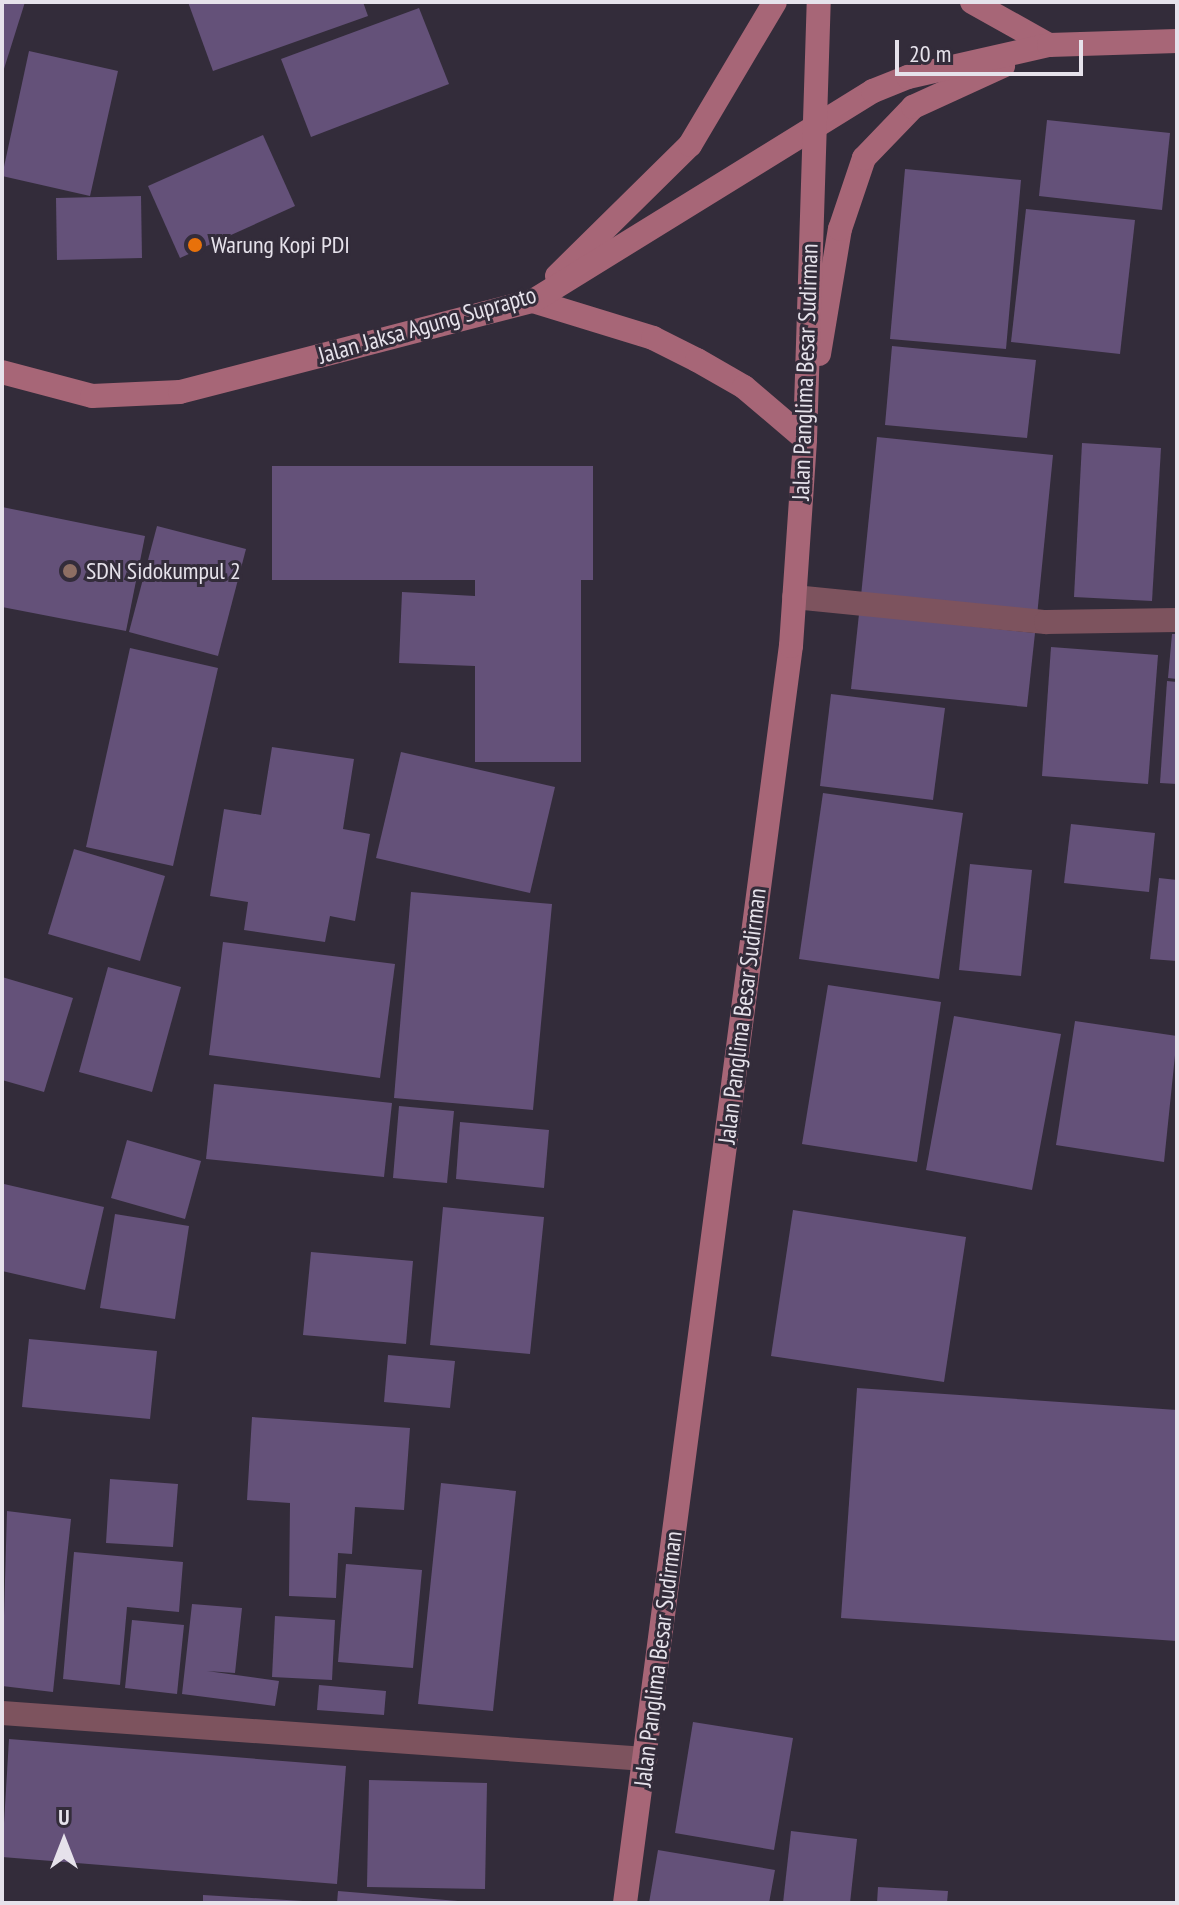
<!DOCTYPE html>
<style>
body{margin:0}
#map{position:relative;width:1179px;height:1905px;overflow:hidden;background:#332c3a;font-family:"PT Sans Narrow",sans-serif}
div>[style]{position:absolute}
.building>*{inset:0;background:#645179}
.street>*{height:24px;margin:-12px;padding:0 12px;transform-origin:12px;border-radius:12px;background:#7d535e}
.secondary>*{height:24px;margin:-12px;padding:0 12px;transform-origin:12px;border-radius:12px;background:#a76677}
.dots>*{width:22px;height:22px;translate:-50% -50%;box-sizing:border-box;border:4px solid #332c3a;border-radius:50%}
span{translate:-50% -50%;white-space:nowrap;text-align:center;line-height:1.15;-webkit-text-stroke:6px #332c3a;paint-order:stroke}
.poi-label{font-size:24px;color:#e6e2eb}
.left{translate:0 -50%;text-align:left}
.street-label{font-size:24px;color:#e6e2eb}
.frame{position:absolute;inset:0;border:4px solid #e6e2eb;pointer-events:none}
.north{position:absolute;left:24px;top:1801px;width:80px;height:80px;-webkit-text-stroke:6px #332c3a;paint-order:stroke;rotate:0deg;font-size:22px;font-weight:700;line-height:32px;text-align:center;color:#e6e2eb}
.north::after{content:'';display:block;margin:auto;width:28px;height:36px;background:#e6e2eb;clip-path:polygon(50% 0,100% 100%,50% 72%,0 100%)}
.scale{position:absolute;left:895px;top:40px;width:188px;height:36px;box-sizing:border-box;border:4px solid #e6e2eb;border-top:0;padding-left:10px;font-size:24px;line-height:28px;white-space:nowrap;color:#e6e2eb;-webkit-text-stroke:6px #332c3a;paint-order:stroke}
</style>
<div id="map">
<div class="building">
<i style="clip-path:polygon(2px 2px,25px 2px,3px 72px,2px 72px)"></i>
<i style="clip-path:polygon(188px 2px,363px 2px,368px 16px,213px 71px)"></i>
<i style="clip-path:polygon(419px 8px,449px 84px,311px 137px,281px 59px)"></i>
<i style="clip-path:polygon(29px 51px,118px 71px,90px 196px,2px 176px)"></i>
<i style="clip-path:polygon(1047px 120px,1170px 133px,1162px 210px,1039px 196px)"></i>
<i style="clip-path:polygon(263px 135px,295px 206px,180px 258px,148px 186px)"></i>
<i style="clip-path:polygon(905px 169px,1021px 180px,1006px 349px,890px 339px)"></i>
<i style="clip-path:polygon(141px 196px,142px 258px,57px 260px,56px 198px)"></i>
<i style="clip-path:polygon(1026px 209px,1135px 220px,1120px 354px,1011px 342px)"></i>
<i style="clip-path:polygon(892px 346px,1036px 360px,1027px 438px,885px 425px)"></i>
<i style="clip-path:polygon(877px 437px,1053px 455px,1037px 616px,861px 596px)"></i>
<i style="clip-path:polygon(1082px 443px,1161px 448px,1152px 601px,1074px 597px)"></i>
<i style="clip-path:polygon(272px 466px,593px 466px,593px 580px,581px 580px,581px 762px,475px 762px,475px 666px,399px 663px,402px 592px,475px 596px,475px 580px,272px 580px)"></i>
<i style="clip-path:polygon(2px 507px,145px 536px,126px 631px,2px 607px)"></i>
<i style="clip-path:polygon(157px 526px,246px 549px,218px 656px,129px 632px)"></i>
<i style="clip-path:polygon(859px 614px,1035px 633px,1027px 707px,851px 689px)"></i>
<i style="clip-path:polygon(1172px 634px,1177px 634px,1177px 679px,1168px 678px)"></i>
<i style="clip-path:polygon(1051px 647px,1158px 655px,1148px 784px,1042px 776px)"></i>
<i style="clip-path:polygon(130px 648px,218px 668px,173px 866px,86px 847px)"></i>
<i style="clip-path:polygon(1167px 681px,1177px 682px,1177px 784px,1160px 783px)"></i>
<i style="clip-path:polygon(831px 694px,945px 708px,933px 800px,820px 786px)"></i>
<i style="clip-path:polygon(272px 747px,354px 759px,343px 829px,370px 834px,355px 921px,330px 916px,325px 942px,244px 930px,248px 902px,210px 896px,224px 809px,261px 815px)"></i>
<i style="clip-path:polygon(401px 752px,555px 787px,530px 893px,376px 858px)"></i>
<i style="clip-path:polygon(823px 793px,963px 813px,939px 979px,799px 959px)"></i>
<i style="clip-path:polygon(1071px 824px,1155px 833px,1149px 892px,1064px 883px)"></i>
<i style="clip-path:polygon(74px 849px,165px 876px,140px 961px,48px 934px)"></i>
<i style="clip-path:polygon(970px 864px,1032px 870px,1021px 976px,959px 970px)"></i>
<i style="clip-path:polygon(1159px 878px,1177px 880px,1177px 961px,1150px 959px)"></i>
<i style="clip-path:polygon(411px 892px,552px 904px,533px 1110px,394px 1098px)"></i>
<i style="clip-path:polygon(223px 942px,395px 964px,380px 1078px,209px 1055px)"></i>
<i style="clip-path:polygon(108px 967px,181px 987px,152px 1092px,79px 1072px)"></i>
<i style="clip-path:polygon(2px 977px,73px 998px,44px 1092px,2px 1080px)"></i>
<i style="clip-path:polygon(828px 985px,941px 1002px,917px 1162px,802px 1144px)"></i>
<i style="clip-path:polygon(954px 1016px,1061px 1034px,1032px 1190px,926px 1170px)"></i>
<i style="clip-path:polygon(1075px 1021px,1177px 1036px,1164px 1162px,1056px 1145px)"></i>
<i style="clip-path:polygon(214px 1084px,392px 1103px,384px 1177px,206px 1159px)"></i>
<i style="clip-path:polygon(399px 1106px,454px 1111px,447px 1183px,393px 1178px)"></i>
<i style="clip-path:polygon(460px 1122px,549px 1130px,544px 1188px,456px 1179px)"></i>
<i style="clip-path:polygon(127px 1140px,201px 1161px,185px 1219px,111px 1198px)"></i>
<i style="clip-path:polygon(4px 1184px,104px 1207px,85px 1290px,2px 1271px)"></i>
<i style="clip-path:polygon(443px 1207px,544px 1217px,530px 1354px,430px 1345px)"></i>
<i style="clip-path:polygon(793px 1210px,966px 1237px,944px 1382px,771px 1356px)"></i>
<i style="clip-path:polygon(115px 1214px,189px 1226px,175px 1319px,100px 1308px)"></i>
<i style="clip-path:polygon(311px 1252px,413px 1261px,406px 1344px,303px 1335px)"></i>
<i style="clip-path:polygon(29px 1339px,157px 1351px,150px 1419px,22px 1407px)"></i>
<i style="clip-path:polygon(388px 1355px,455px 1361px,450px 1408px,384px 1402px)"></i>
<i style="clip-path:polygon(857px 1388px,1177px 1410px,1177px 1641px,841px 1618px)"></i>
<i style="clip-path:polygon(252px 1417px,410px 1428px,404px 1510px,355px 1507px,352px 1554px,338px 1553px,336px 1598px,289px 1596px,290px 1503px,247px 1500px)"></i>
<i style="clip-path:polygon(110px 1479px,178px 1484px,173px 1547px,106px 1543px)"></i>
<i style="clip-path:polygon(441px 1483px,516px 1491px,493px 1711px,418px 1704px)"></i>
<i style="clip-path:polygon(7px 1511px,71px 1519px,53px 1692px,2px 1686px)"></i>
<i style="clip-path:polygon(74px 1552px,183px 1562px,179px 1612px,127px 1607px,120px 1685px,63px 1679px)"></i>
<i style="clip-path:polygon(346px 1564px,422px 1570px,413px 1668px,338px 1662px)"></i>
<i style="clip-path:polygon(192px 1604px,242px 1608px,235px 1673px,207px 1671px,279px 1681px,275px 1706px,182px 1694px)"></i>
<i style="clip-path:polygon(275px 1616px,335px 1620px,332px 1680px,272px 1677px)"></i>
<i style="clip-path:polygon(132px 1620px,184px 1625px,177px 1694px,125px 1688px)"></i>
<i style="clip-path:polygon(319px 1685px,386px 1691px,384px 1715px,317px 1710px)"></i>
<i style="clip-path:polygon(693px 1722px,793px 1738px,774px 1850px,675px 1833px)"></i>
<i style="clip-path:polygon(9px 1739px,346px 1766px,337px 1884px,2px 1857px)"></i>
<i style="clip-path:polygon(369px 1780px,487px 1783px,485px 1889px,367px 1887px)"></i>
<i style="clip-path:polygon(791px 1831px,857px 1839px,850px 1903px,783px 1903px)"></i>
<i style="clip-path:polygon(658px 1850px,775px 1870px,769px 1903px,649px 1903px)"></i>
<i style="clip-path:polygon(878px 1887px,948px 1891px,947px 1903px,877px 1903px)"></i>
<i style="clip-path:polygon(338px 1891px,458px 1901px,458px 1903px,337px 1903px)"></i>
<i style="clip-path:polygon(203px 1895px,303px 1901px,303px 1903px,203px 1903px)"></i>
</div>
<div class="street">
<i style="left:794px;top:597px;width:253px;rotate:5.7deg"></i>
<i style="left:1046px;top:622px;width:131px;rotate:-0.9deg"></i>
<i style="left:2px;top:1713px;width:645px;rotate:4.09deg"></i>
</div>
<div class="secondary">
<i style="left:972px;top:2px;width:88px;rotate:29.2deg"></i>
<i style="left:557px;top:276px;width:187px;rotate:-44.6deg"></i>
<i style="left:690px;top:145px;width:166px;rotate:-59.3deg"></i>
<i style="left:533px;top:301px;width:126px;rotate:17.1deg"></i>
<i style="left:653px;top:338px;width:49px;rotate:26.6deg"></i>
<i style="left:697px;top:360px;width:54px;rotate:29.9deg"></i>
<i style="left:744px;top:387px;width:80px;rotate:40.4deg"></i>
<i style="left:819px;top:354px;width:127px;rotate:-80.5deg"></i>
<i style="left:840px;top:229px;width:75px;rotate:-71.3deg"></i>
<i style="left:864px;top:158px;width:71px;rotate:-46.1deg"></i>
<i style="left:913px;top:107px;width:99px;rotate:-24.5deg"></i>
<i style="left:2px;top:372px;width:93px;rotate:14.9deg"></i>
<i style="left:92px;top:396px;width:88px;rotate:-2.6deg"></i>
<i style="left:180px;top:392px;width:365px;rotate:-14.5deg"></i>
<i style="left:533px;top:301px;width:400px;rotate:-31.7deg"></i>
<i style="left:873px;top:91px;width:38px;rotate:-22deg"></i>
<i style="left:908px;top:77px;width:145px;rotate:-12.8deg"></i>
<i style="left:1049px;top:45px;width:128px;rotate:-1.8deg"></i>
<i style="left:625px;top:1903px;width:1268px;rotate:-82.48deg"></i>
<i style="left:791px;top:646px;width:207px;rotate:-86.1deg"></i>
<i style="left:805px;top:439px;width:437px;rotate:-88.2deg"></i>
</div>
<div class="dots">
<i style="left:195px;top:245px;background:#e8710a"></i>
<i style="left:70px;top:571px;background:#8d6e63"></i>
</div>
<div class="poi-label">
<span class="left" style="left:211px;top:245px">Warung Kopi PDI</span>
<span class="left" style="left:86px;top:571px">SDN Sidokumpul 2</span>
</div>
<div class="street-label">
<span style="left:427px;top:325px;rotate:-16deg">Jalan Jaksa Agung Suprapto</span>
<span style="left:805px;top:372px;rotate:-88deg">Jalan Panglima Besar Sudirman</span>
<span style="left:742px;top:1016px;rotate:-83deg">Jalan Panglima Besar Sudirman</span>
<span style="left:658px;top:1659px;rotate:-83deg">Jalan Panglima Besar Sudirman</span>
</div>
<div class="frame"></div>
<div class="north">U</div>
<div class="scale">20 m</div>
</div>
